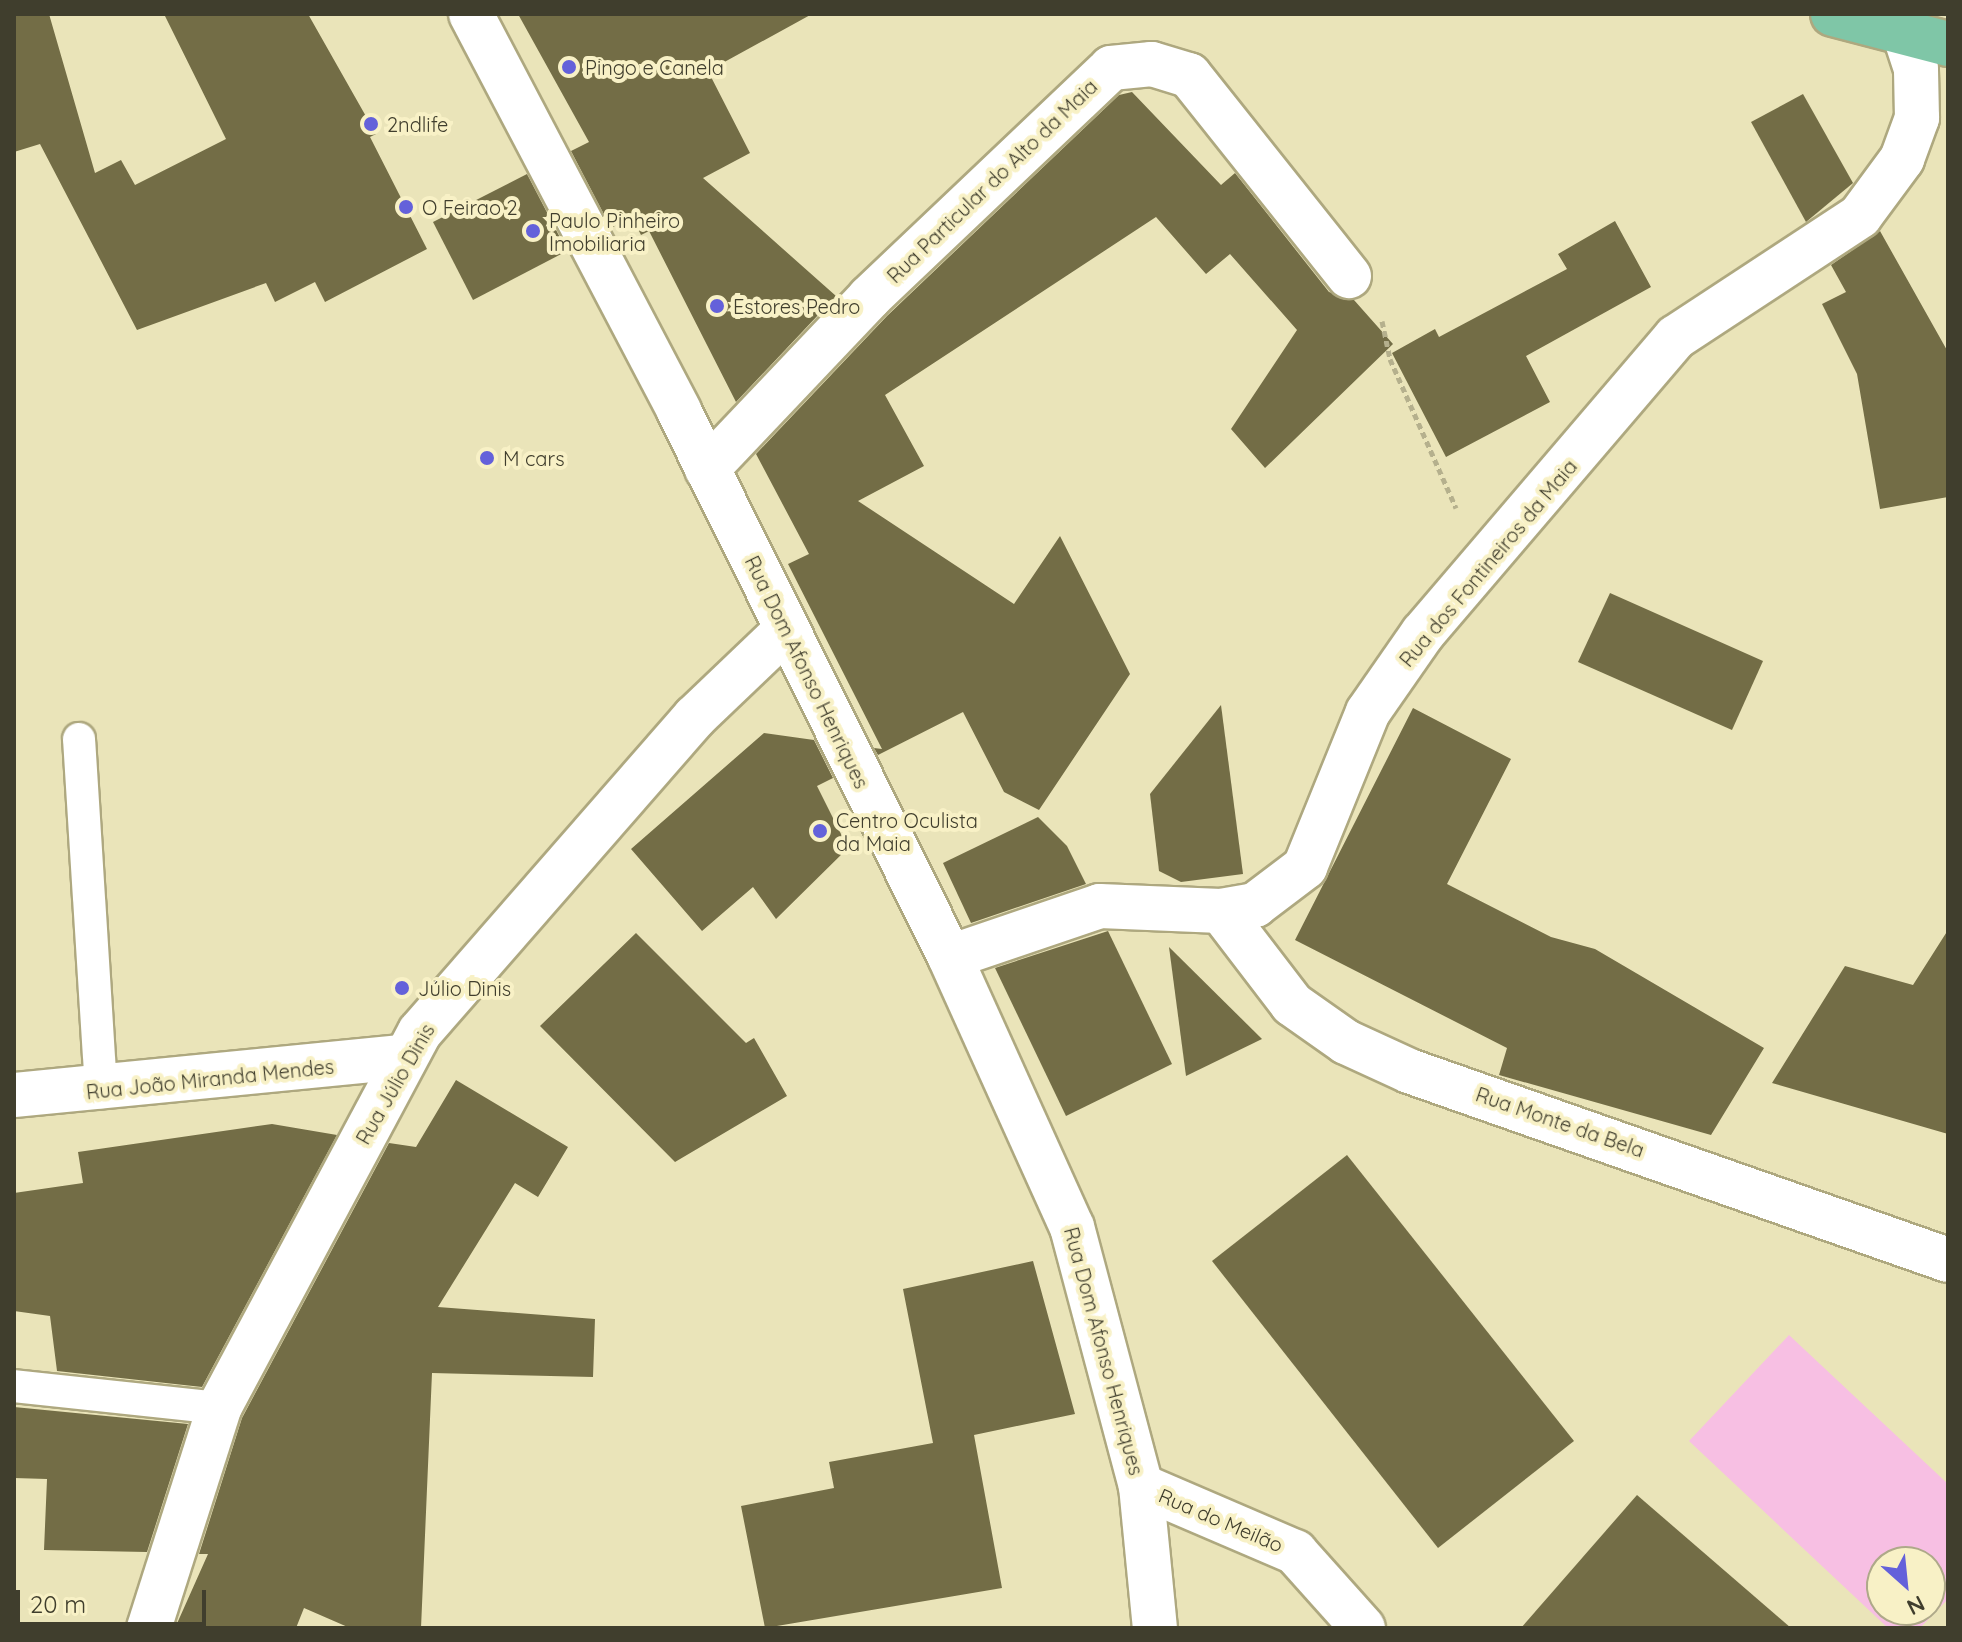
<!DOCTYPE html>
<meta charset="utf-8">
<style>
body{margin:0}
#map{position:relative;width:1962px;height:1642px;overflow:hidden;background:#eae4b9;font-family:Quicksand,sans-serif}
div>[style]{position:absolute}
.green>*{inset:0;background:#f7bfe3}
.building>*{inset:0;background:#736d46}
.path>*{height:5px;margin-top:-2.5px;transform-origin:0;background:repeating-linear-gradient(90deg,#b5b08d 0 6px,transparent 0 10px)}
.roads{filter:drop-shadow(2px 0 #aea87f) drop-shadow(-2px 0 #aea87f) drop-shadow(0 2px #aea87f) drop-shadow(0 -2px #aea87f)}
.service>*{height:32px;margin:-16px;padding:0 16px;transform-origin:16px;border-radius:16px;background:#fff}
.minor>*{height:44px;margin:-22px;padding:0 22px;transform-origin:22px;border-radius:22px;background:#fff}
.secondary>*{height:44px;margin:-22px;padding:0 22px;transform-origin:22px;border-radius:22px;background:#fff}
.primary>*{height:44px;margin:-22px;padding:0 22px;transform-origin:22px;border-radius:22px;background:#7fc6a7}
.dots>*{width:22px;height:22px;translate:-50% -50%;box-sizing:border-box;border:4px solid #f8f1c6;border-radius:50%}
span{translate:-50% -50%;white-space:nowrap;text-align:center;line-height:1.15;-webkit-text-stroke:8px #f8f1c6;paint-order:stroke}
.poi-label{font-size:20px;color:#403e2d}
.left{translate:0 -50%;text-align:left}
.street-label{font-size:20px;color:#403e2d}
.frame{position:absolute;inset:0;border:16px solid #403e2d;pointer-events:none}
.north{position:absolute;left:1866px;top:1546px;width:80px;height:80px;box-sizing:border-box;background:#f8f1c6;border:2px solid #aea989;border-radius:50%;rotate:153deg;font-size:22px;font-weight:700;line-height:32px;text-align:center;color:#403e2d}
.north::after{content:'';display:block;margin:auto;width:28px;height:36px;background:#6461da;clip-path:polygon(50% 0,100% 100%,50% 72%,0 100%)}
.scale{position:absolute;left:16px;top:1590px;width:190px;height:36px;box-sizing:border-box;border:4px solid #403e2d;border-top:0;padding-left:10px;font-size:24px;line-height:28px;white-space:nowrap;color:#403e2d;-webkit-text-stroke:6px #f8f1c6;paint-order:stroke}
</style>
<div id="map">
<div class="green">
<i style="clip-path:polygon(evenodd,1789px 1335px,1948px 1484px,1948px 1599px,1920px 1628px,1888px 1628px,1689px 1441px,1789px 1335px,1882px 1562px,1930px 1562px,1930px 1610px,1882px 1610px,1882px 1562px)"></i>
</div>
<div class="building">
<i style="clip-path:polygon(14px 14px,49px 14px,95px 173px,121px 160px,135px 185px,226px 139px,164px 14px,308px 14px,376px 134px,370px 137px,427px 249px,325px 302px,315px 282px,275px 302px,266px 283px,137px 330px,40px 144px,14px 152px)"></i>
<i style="clip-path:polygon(518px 14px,812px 14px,708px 71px,750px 153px,703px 178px,836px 296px,736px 402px,649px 231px,641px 235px,632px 217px,611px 228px,571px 151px,589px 142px)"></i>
<i style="clip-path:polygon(1132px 92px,1221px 185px,1235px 173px,1329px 292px,1354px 300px,1393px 344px,1265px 468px,1231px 429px,1297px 330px,1230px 254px,1206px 274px,1156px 217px,885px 395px,924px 466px,858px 501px,1014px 604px,1060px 536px,1130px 674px,1039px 810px,1004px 792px,963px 712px,878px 755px,874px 748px,882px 749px,788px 564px,809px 554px,756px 454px,887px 316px,1119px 95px)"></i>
<i style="clip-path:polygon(1803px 94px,1853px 183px,1806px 222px,1751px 122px)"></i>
<i style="clip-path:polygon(527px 174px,567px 251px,473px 300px,433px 222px)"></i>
<i style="clip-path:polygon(1615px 221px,1651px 287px,1526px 356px,1550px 402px,1446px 457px,1392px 353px,1435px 329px,1439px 337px,1567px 269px,1558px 254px)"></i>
<i style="clip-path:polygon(1880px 231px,1948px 352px,1948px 497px,1880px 509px,1857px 374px,1822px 304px,1846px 292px,1831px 265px)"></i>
<i style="clip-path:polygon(1610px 593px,1763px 661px,1732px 730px,1578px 662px)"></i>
<i style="clip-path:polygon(1221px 705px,1243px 874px,1181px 882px,1159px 871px,1150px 794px)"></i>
<i style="clip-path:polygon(1413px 708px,1511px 759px,1447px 884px,1551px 937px,1595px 949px,1764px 1048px,1711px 1135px,1499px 1075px,1507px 1048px,1295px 940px)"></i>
<i style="clip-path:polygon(764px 733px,814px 740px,833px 778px,817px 786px,848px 848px,776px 919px,753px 887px,702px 931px,631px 849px)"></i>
<i style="clip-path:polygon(1038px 817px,1067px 846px,1086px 884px,971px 923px,943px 863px)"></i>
<i style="clip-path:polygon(1948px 930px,1948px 1134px,1772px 1083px,1845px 966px,1913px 985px)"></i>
<i style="clip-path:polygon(1108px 931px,1172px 1064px,1066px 1116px,995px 968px)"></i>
<i style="clip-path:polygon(636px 933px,746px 1043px,754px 1038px,787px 1096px,675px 1162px,540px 1026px)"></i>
<i style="clip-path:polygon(1169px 947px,1262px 1039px,1186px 1076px)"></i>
<i style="clip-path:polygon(456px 1080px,568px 1147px,538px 1197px,515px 1183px,438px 1307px,595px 1319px,593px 1377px,432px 1373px,421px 1628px,350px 1628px,304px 1608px,296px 1628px,175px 1628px,208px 1554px,199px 1554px,242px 1418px,389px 1143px,416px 1147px)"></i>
<i style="clip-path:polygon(272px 1124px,337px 1135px,202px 1387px,57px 1371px,50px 1316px,14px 1311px,14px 1193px,83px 1183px,78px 1152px)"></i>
<i style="clip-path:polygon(1347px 1155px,1574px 1441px,1438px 1548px,1212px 1261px)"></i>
<i style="clip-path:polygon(1033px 1261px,1075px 1414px,974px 1435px,1002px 1588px,765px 1628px,741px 1506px,834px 1488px,829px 1462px,933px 1443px,903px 1289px)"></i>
<i style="clip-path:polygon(14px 1407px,188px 1424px,147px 1552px,44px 1550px,47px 1479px,14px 1478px)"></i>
<i style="clip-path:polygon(1637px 1495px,1791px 1628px,1521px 1628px)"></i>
</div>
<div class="path">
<i style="left:1382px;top:321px;width:39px;rotate:78deg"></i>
<i style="left:1390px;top:359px;width:163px;rotate:66.1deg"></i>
</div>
<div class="roads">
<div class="service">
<i style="left:79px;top:739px;width:354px;rotate:86.4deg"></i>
<i style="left:14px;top:1386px;width:206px;rotate:6.1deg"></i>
</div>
<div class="minor">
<i style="left:707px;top:469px;width:236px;rotate:-46.5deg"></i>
<i style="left:869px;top:298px;width:334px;rotate:-43.5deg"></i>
<i style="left:1111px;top:68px;width:41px;rotate:-5.6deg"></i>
<i style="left:1152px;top:64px;width:39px;rotate:17deg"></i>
<i style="left:1189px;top:75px;width:257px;rotate:51.5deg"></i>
<i style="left:1221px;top:911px;width:117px;rotate:52.6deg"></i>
<i style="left:1292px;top:1004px;width:66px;rotate:35.1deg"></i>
<i style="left:1346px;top:1042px;width:69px;rotate:24.7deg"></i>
<i style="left:1409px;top:1071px;width:571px;rotate:19.32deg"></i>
<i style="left:950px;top:957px;width:158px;rotate:-18.8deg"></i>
<i style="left:1100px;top:906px;width:121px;rotate:2.4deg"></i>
<i style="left:1221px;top:911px;width:35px;rotate:-10deg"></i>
<i style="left:1255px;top:905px;width:63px;rotate:-37.2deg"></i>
<i style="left:1305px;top:867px;width:167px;rotate:-67.9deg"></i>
<i style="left:1368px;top:712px;width:96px;rotate:-55.2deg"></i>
<i style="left:1423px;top:633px;width:389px;rotate:-49.5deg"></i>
<i style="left:1676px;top:337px;width:220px;rotate:-33.3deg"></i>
<i style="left:1860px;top:216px;width:71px;rotate:-53.6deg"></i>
<i style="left:1902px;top:159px;width:44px;rotate:-69.9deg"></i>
<i style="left:1917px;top:118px;width:49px;rotate:-91.2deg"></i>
<i style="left:1916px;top:69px;width:58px;rotate:-108.1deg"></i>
<i style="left:14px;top:1095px;width:393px;rotate:-5.6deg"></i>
<i style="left:1141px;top:1486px;width:168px;rotate:23.2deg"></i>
<i style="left:1295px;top:1552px;width:102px;rotate:48.2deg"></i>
</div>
<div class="secondary">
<i style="left:471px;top:14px;width:448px;rotate:62.3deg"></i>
<i style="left:679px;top:411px;width:610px;rotate:63.6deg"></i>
<i style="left:950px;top:957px;width:296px;rotate:65.7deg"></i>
<i style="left:1072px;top:1227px;width:268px;rotate:75.1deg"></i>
<i style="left:1141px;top:1486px;width:143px;rotate:84.4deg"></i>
<i style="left:149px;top:1628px;width:231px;rotate:-72.3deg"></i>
<i style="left:219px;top:1408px;width:426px;rotate:-61.9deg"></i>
<i style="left:420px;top:1032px;width:418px;rotate:-48.9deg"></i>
<i style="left:695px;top:717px;width:124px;rotate:-43.7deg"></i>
</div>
<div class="primary">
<i style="left:1833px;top:14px;width:119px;rotate:14.6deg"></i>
</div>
</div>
<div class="dots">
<i style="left:569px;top:67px;background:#6461da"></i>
<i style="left:371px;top:124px;background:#6461da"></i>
<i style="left:406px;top:207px;background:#6461da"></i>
<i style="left:533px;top:231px;background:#6461da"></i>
<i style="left:717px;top:306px;background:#6461da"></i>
<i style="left:487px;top:458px;background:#6461da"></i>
<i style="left:820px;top:831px;background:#6461da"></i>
<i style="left:402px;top:988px;background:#6461da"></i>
</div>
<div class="poi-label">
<span class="left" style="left:585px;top:67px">Pingo e Canela</span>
<span class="left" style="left:387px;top:124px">2ndlife</span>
<span class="left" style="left:422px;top:207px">O Feirao 2</span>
<span class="left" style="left:549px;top:232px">Paulo Pinheiro<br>Imobiliaria</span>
<span class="left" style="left:733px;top:306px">Estores Pedro</span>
<span class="left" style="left:503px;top:458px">M cars</span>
<span class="left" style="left:836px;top:832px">Centro Oculista<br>da Maia</span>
<span class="left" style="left:418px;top:988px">Júlio Dinis</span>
</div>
<div class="street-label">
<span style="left:992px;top:181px;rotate:-44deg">Rua Particular do Alto da Maia</span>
<span style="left:1488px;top:563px;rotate:-50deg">Rua dos Fontineiros da Maia</span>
<span style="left:807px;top:672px;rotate:64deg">Rua Dom Afonso Henriques</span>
<span style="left:210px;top:1079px;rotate:-6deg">Rua João Miranda Mendes</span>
<span style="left:395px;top:1084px;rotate:-60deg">Rua Júlio Dinis</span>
<span style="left:1560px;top:1122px;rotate:19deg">Rua Monte da Bela</span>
<span style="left:1104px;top:1351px;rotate:75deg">Rua Dom Afonso Henriques</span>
<span style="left:1221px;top:1520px;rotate:23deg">Rua do Meilão</span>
</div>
<div class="frame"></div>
<div class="north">N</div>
<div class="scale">20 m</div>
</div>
